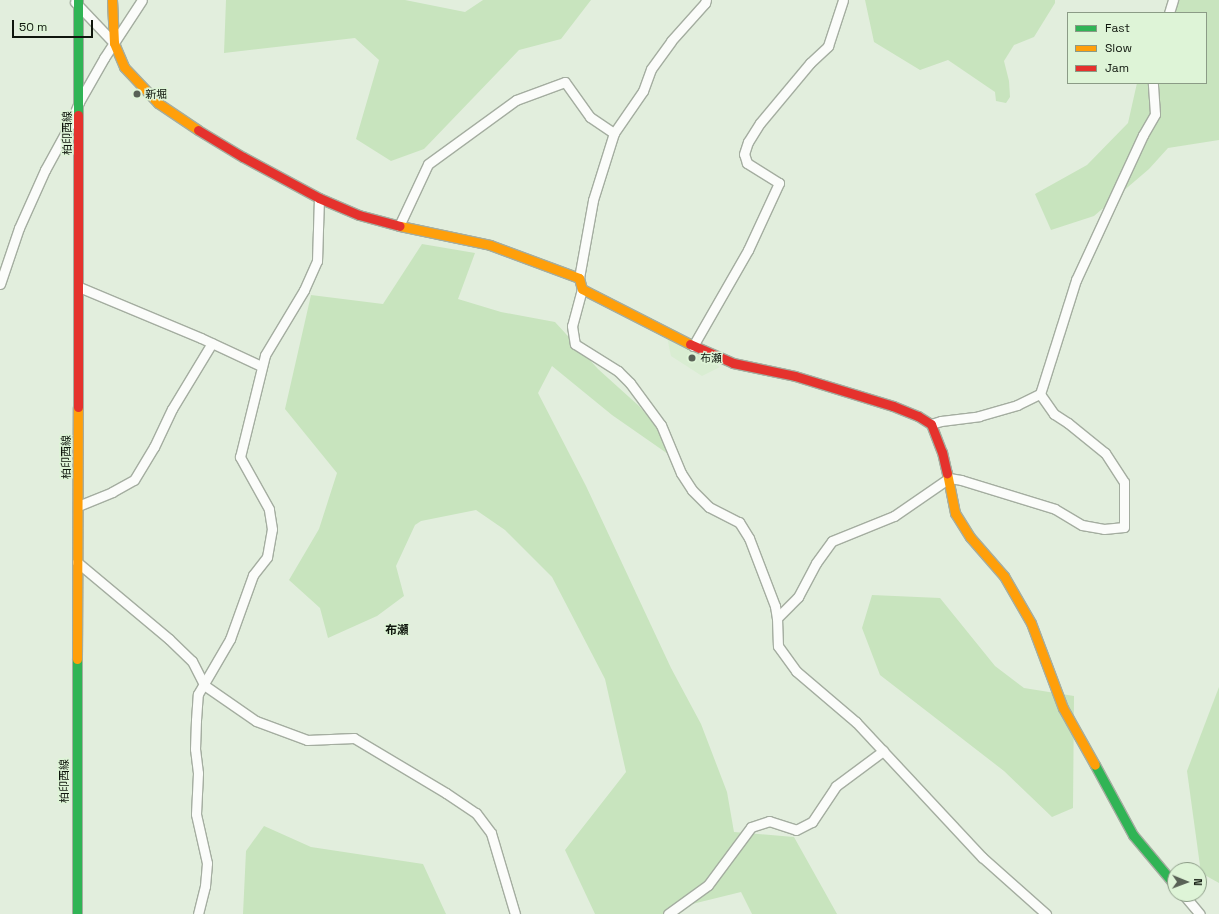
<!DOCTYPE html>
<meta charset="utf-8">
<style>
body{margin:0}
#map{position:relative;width:1219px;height:914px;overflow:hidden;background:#e2eedd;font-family:"Space Grotesk","Noto Sans JP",sans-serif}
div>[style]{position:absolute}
.built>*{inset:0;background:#d9edd2}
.green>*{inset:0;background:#c8e4be}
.roads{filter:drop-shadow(1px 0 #a4ada0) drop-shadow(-1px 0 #a4ada0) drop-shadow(0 1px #a4ada0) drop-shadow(0 -1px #a4ada0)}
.street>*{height:9px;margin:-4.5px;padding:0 4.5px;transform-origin:4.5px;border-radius:4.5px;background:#fbfcfa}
.fast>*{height:9px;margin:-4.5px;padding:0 4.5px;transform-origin:4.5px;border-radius:4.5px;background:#30b455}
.slow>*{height:9px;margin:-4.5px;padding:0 4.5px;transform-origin:4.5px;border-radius:4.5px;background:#ff9f0a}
.jam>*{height:9px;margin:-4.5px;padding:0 4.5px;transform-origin:4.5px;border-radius:4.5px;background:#e5322d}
.dots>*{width:11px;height:11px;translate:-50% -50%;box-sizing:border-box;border:2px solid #def4d7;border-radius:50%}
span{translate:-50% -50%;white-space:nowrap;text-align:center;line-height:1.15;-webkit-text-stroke:3px #def4d7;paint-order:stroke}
.poi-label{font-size:11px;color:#0f160d}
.left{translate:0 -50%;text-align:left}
.street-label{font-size:11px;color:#0f160d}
.neighbourhood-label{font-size:12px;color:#0f160d;font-weight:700}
.legend{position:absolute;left:1067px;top:12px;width:140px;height:72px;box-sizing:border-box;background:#def4d7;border:1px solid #8b9b86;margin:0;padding:5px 7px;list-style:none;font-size:12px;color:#0f160d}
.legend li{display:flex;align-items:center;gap:8px;height:20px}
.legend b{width:20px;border:1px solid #8b9b86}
.north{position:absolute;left:1167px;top:862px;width:40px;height:40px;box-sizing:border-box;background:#def4d7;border:1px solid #8b9b86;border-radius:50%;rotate:91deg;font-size:11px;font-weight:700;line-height:16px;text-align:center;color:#0f160d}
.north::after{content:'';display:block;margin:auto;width:14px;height:18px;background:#596256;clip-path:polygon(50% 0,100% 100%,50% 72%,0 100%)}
.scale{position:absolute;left:12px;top:20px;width:81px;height:18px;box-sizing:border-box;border:2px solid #0f160d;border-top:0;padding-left:5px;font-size:12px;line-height:14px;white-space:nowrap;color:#0f160d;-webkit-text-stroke:3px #def4d7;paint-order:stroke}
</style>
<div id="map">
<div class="built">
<i style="clip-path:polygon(667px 337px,720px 367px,702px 376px,671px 356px)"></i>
</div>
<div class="green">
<i style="clip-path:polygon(226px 0,405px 0,465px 12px,483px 0,591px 0,561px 39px,519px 50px,424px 149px,391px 161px,356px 139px,379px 60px,355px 38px,224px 53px)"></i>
<i style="clip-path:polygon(865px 0,1055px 0,1055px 3px,1034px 37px,1014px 45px,1004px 61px,1009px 81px,1010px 97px,1006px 103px,996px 101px,995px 92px,948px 60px,920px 70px,874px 42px)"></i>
<i style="clip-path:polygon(1172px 0,1219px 0,1219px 140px,1168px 148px,1149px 169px,1094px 216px,1051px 230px,1035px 194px,1087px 165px,1128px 123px,1137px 83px,1206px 83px,1206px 13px,1166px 13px)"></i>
<i style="clip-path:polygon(422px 244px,475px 253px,458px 299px,501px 312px,555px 322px,598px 369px,639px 406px,674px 447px,668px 454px,612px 415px,552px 366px,538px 393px,586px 486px,671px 668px,701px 724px,727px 792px,734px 832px,794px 837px,837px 914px,752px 914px,741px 892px,684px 906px,675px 914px,595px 914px,565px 850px,626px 772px,605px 679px,552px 577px,505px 530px,476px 510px,421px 521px,415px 525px,396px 566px,404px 596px,377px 616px,328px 638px,320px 608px,289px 580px,319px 529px,337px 473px,285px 409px,311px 295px,383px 304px)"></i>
<i style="clip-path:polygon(872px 595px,940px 598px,995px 666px,1024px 688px,1074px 696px,1073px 808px,1052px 817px,1004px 771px,880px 675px,862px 628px)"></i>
<i style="clip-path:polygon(1219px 687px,1219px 883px,1201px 873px,1187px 771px)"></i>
<i style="clip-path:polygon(264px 826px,311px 847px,423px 864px,446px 914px,243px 914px,246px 851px)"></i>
</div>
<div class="roads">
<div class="street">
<i style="left:75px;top:2px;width:57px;rotate:46.4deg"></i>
<i style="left:1169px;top:13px;width:14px;rotate:-73deg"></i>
<i style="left:399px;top:226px;width:68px;rotate:-64.9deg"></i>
<i style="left:428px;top:164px;width:109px;rotate:-36deg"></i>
<i style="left:516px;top:100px;width:52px;rotate:-20.2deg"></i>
<i style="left:565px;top:82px;width:43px;rotate:54.5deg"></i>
<i style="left:590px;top:117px;width:29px;rotate:34deg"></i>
<i style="left:579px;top:278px;width:79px;rotate:-79.8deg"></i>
<i style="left:593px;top:200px;width:70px;rotate:-72.6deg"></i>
<i style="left:614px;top:133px;width:51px;rotate:-55.4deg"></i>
<i style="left:643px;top:91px;width:23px;rotate:-70deg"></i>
<i style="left:651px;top:69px;width:34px;rotate:-54deg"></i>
<i style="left:671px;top:41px;width:51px;rotate:-48.2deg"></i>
<i style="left:705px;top:3px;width:3px;rotate:-72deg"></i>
<i style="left:0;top:284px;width:59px;rotate:-71.3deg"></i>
<i style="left:19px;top:228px;width:64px;rotate:-65.9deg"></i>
<i style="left:45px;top:170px;width:50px;rotate:-61.4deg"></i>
<i style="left:69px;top:126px;width:26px;rotate:-67deg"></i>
<i style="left:79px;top:102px;width:51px;rotate:-60.4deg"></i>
<i style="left:104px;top:58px;width:69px;rotate:-56.8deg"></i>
<i style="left:79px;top:287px;width:132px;rotate:22.7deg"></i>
<i style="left:201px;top:338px;width:66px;rotate:25deg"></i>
<i style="left:582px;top:289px;width:38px;rotate:105deg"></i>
<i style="left:572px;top:326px;width:18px;rotate:81deg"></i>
<i style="left:575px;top:344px;width:51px;rotate:32.1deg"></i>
<i style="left:618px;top:371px;width:17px;rotate:45deg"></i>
<i style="left:630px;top:383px;width:52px;rotate:53.6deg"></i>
<i style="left:661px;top:425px;width:52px;rotate:67.4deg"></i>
<i style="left:681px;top:473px;width:20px;rotate:57deg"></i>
<i style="left:692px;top:490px;width:24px;rotate:45deg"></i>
<i style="left:709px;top:507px;width:34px;rotate:27deg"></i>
<i style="left:739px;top:522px;width:19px;rotate:58deg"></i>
<i style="left:749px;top:538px;width:73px;rotate:69.1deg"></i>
<i style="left:775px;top:606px;width:12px;rotate:81deg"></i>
<i style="left:777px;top:618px;width:28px;rotate:88deg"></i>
<i style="left:778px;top:646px;width:31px;rotate:54deg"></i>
<i style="left:796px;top:671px;width:79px;rotate:40.4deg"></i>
<i style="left:856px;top:722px;width:185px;rotate:47deg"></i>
<i style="left:982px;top:857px;width:86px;rotate:41.7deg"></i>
<i style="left:693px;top:346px;width:111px;rotate:-60.2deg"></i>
<i style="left:748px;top:250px;width:74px;rotate:-65.2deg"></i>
<i style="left:779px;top:183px;width:38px;rotate:-148deg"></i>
<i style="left:747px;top:163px;width:9px;rotate:-108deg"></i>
<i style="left:744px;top:154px;width:13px;rotate:-72deg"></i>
<i style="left:748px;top:142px;width:22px;rotate:-58deg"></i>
<i style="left:760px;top:123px;width:78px;rotate:-50.2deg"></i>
<i style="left:810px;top:63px;width:25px;rotate:-43deg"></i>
<i style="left:828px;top:46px;width:48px;rotate:-71.9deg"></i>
<i style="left:931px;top:424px;width:10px;rotate:-17deg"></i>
<i style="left:941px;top:421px;width:38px;rotate:-7deg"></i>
<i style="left:979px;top:416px;width:40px;rotate:-16deg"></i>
<i style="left:1017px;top:405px;width:25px;rotate:-26deg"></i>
<i style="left:1040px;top:394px;width:120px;rotate:-72.5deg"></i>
<i style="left:1076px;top:280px;width:160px;rotate:-65.2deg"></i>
<i style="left:1143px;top:135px;width:24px;rotate:-60deg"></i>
<i style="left:1155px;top:114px;width:31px;rotate:-94deg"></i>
<i style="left:78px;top:506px;width:37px;rotate:-22deg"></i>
<i style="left:112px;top:492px;width:25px;rotate:-29deg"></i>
<i style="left:134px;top:480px;width:39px;rotate:-59deg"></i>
<i style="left:154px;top:447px;width:42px;rotate:-64.7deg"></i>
<i style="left:172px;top:409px;width:77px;rotate:-58.8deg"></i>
<i style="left:77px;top:562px;width:120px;rotate:39.9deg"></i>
<i style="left:169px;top:639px;width:32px;rotate:44deg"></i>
<i style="left:192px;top:661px;width:27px;rotate:63deg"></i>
<i style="left:204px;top:685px;width:63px;rotate:34.7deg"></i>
<i style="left:256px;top:721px;width:54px;rotate:20.4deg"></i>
<i style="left:307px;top:740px;width:47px;rotate:-2.4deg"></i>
<i style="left:354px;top:738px;width:107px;rotate:30.9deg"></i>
<i style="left:446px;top:793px;width:36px;rotate:34deg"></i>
<i style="left:476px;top:813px;width:25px;rotate:53deg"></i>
<i style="left:491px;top:833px;width:84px;rotate:73.5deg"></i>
<i style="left:777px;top:618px;width:30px;rotate:-45deg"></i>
<i style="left:798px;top:597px;width:38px;rotate:-62deg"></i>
<i style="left:816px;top:563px;width:27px;rotate:-54deg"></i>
<i style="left:832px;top:541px;width:67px;rotate:-22deg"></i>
<i style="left:894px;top:516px;width:67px;rotate:-34.6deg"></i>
<i style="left:949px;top:478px;width:12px;rotate:9deg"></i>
<i style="left:961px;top:480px;width:98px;rotate:17.1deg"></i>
<i style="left:1055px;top:509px;width:31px;rotate:31deg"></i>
<i style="left:1082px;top:525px;width:22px;rotate:10deg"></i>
<i style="left:1104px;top:529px;width:20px;rotate:-6deg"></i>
<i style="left:1124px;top:527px;width:45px;rotate:-90deg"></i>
<i style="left:1124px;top:482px;width:35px;rotate:-123deg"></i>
<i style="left:1105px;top:453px;width:48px;rotate:-141deg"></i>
<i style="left:1068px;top:423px;width:17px;rotate:-147deg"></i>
<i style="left:1054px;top:414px;width:24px;rotate:-125deg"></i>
<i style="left:1183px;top:894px;width:26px;rotate:50deg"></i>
<i style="left:198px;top:914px;width:29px;rotate:-76deg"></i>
<i style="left:205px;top:886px;width:23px;rotate:-85deg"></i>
<i style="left:207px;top:863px;width:50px;rotate:-102.7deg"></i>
<i style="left:196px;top:814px;width:41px;rotate:-87.2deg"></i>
<i style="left:198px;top:773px;width:24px;rotate:-97deg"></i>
<i style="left:195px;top:749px;width:29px;rotate:-88deg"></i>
<i style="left:196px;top:720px;width:26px;rotate:-86deg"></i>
<i style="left:198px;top:694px;width:64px;rotate:-59.8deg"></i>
<i style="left:230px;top:639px;width:68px;rotate:-70.2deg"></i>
<i style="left:253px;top:575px;width:23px;rotate:-52deg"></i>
<i style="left:267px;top:557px;width:28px;rotate:-80deg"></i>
<i style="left:272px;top:529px;width:20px;rotate:-99deg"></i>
<i style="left:269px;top:509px;width:60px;rotate:-119.1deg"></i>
<i style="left:240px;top:457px;width:105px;rotate:-76.2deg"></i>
<i style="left:265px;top:355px;width:76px;rotate:-59deg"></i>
<i style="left:304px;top:290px;width:32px;rotate:-66deg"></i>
<i style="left:317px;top:261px;width:63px;rotate:-88.2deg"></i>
<i style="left:668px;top:914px;width:49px;rotate:-35.9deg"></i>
<i style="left:708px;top:885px;width:72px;rotate:-53.4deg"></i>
<i style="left:751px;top:827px;width:19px;rotate:-18deg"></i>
<i style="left:769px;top:821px;width:28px;rotate:18deg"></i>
<i style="left:796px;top:830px;width:18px;rotate:-27deg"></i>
<i style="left:812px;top:822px;width:43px;rotate:-56.3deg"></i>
<i style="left:836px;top:786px;width:59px;rotate:-36.7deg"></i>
</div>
<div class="fast">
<i style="left:78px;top:0;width:115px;rotate:90deg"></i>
<i style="left:77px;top:659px;width:255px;rotate:90deg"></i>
<i style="left:1095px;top:765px;width:80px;rotate:61.5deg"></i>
<i style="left:1133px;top:835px;width:65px;rotate:50deg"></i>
</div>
<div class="slow">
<i style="left:112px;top:0;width:43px;rotate:87.3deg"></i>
<i style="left:114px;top:43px;width:26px;rotate:67deg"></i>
<i style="left:124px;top:67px;width:50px;rotate:46.6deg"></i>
<i style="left:158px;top:103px;width:48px;rotate:34deg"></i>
<i style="left:400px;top:226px;width:92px;rotate:11.9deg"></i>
<i style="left:490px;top:245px;width:95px;rotate:20.3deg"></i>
<i style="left:579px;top:278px;width:11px;rotate:75deg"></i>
<i style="left:582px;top:289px;width:121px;rotate:27deg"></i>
<i style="left:947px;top:473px;width:41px;rotate:78.7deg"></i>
<i style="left:955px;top:513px;width:28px;rotate:58deg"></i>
<i style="left:970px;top:537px;width:52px;rotate:48.9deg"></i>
<i style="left:1004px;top:576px;width:54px;rotate:60.1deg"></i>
<i style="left:1031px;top:623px;width:91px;rotate:69.4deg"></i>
<i style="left:1063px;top:708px;width:65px;rotate:60.7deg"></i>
<i style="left:77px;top:659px;width:252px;rotate:-89.8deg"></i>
</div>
<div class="jam">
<i style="left:198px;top:130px;width:52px;rotate:31deg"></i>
<i style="left:243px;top:157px;width:86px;rotate:28.3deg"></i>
<i style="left:319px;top:198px;width:43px;rotate:23deg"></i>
<i style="left:359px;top:215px;width:42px;rotate:15deg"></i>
<i style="left:690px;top:344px;width:47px;rotate:23.8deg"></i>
<i style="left:733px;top:363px;width:63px;rotate:11.8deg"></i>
<i style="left:795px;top:376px;width:102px;rotate:17deg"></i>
<i style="left:893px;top:406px;width:27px;rotate:22deg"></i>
<i style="left:918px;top:416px;width:15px;rotate:32deg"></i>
<i style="left:931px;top:424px;width:30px;rotate:69deg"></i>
<i style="left:942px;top:452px;width:22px;rotate:77deg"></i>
<i style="left:78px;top:407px;width:292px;rotate:-90deg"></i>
</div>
</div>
<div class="dots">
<i style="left:137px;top:94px;background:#596256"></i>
<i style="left:692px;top:358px;background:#596256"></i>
</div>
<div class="poi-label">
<span class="left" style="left:145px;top:94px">新堀</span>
<span class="left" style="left:700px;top:358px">布瀬</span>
</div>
<div class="street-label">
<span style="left:67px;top:133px;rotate:-90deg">柏印西線</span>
<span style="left:66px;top:457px;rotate:-90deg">柏印西線</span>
<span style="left:64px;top:781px;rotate:-90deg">柏印西線</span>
</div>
<div class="neighbourhood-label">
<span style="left:397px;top:631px">布瀬</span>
</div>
<ul class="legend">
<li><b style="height:5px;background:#30b455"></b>Fast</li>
<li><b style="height:5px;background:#ff9f0a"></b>Slow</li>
<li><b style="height:5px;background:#e5322d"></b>Jam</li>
</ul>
<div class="north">N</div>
<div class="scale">50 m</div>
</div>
